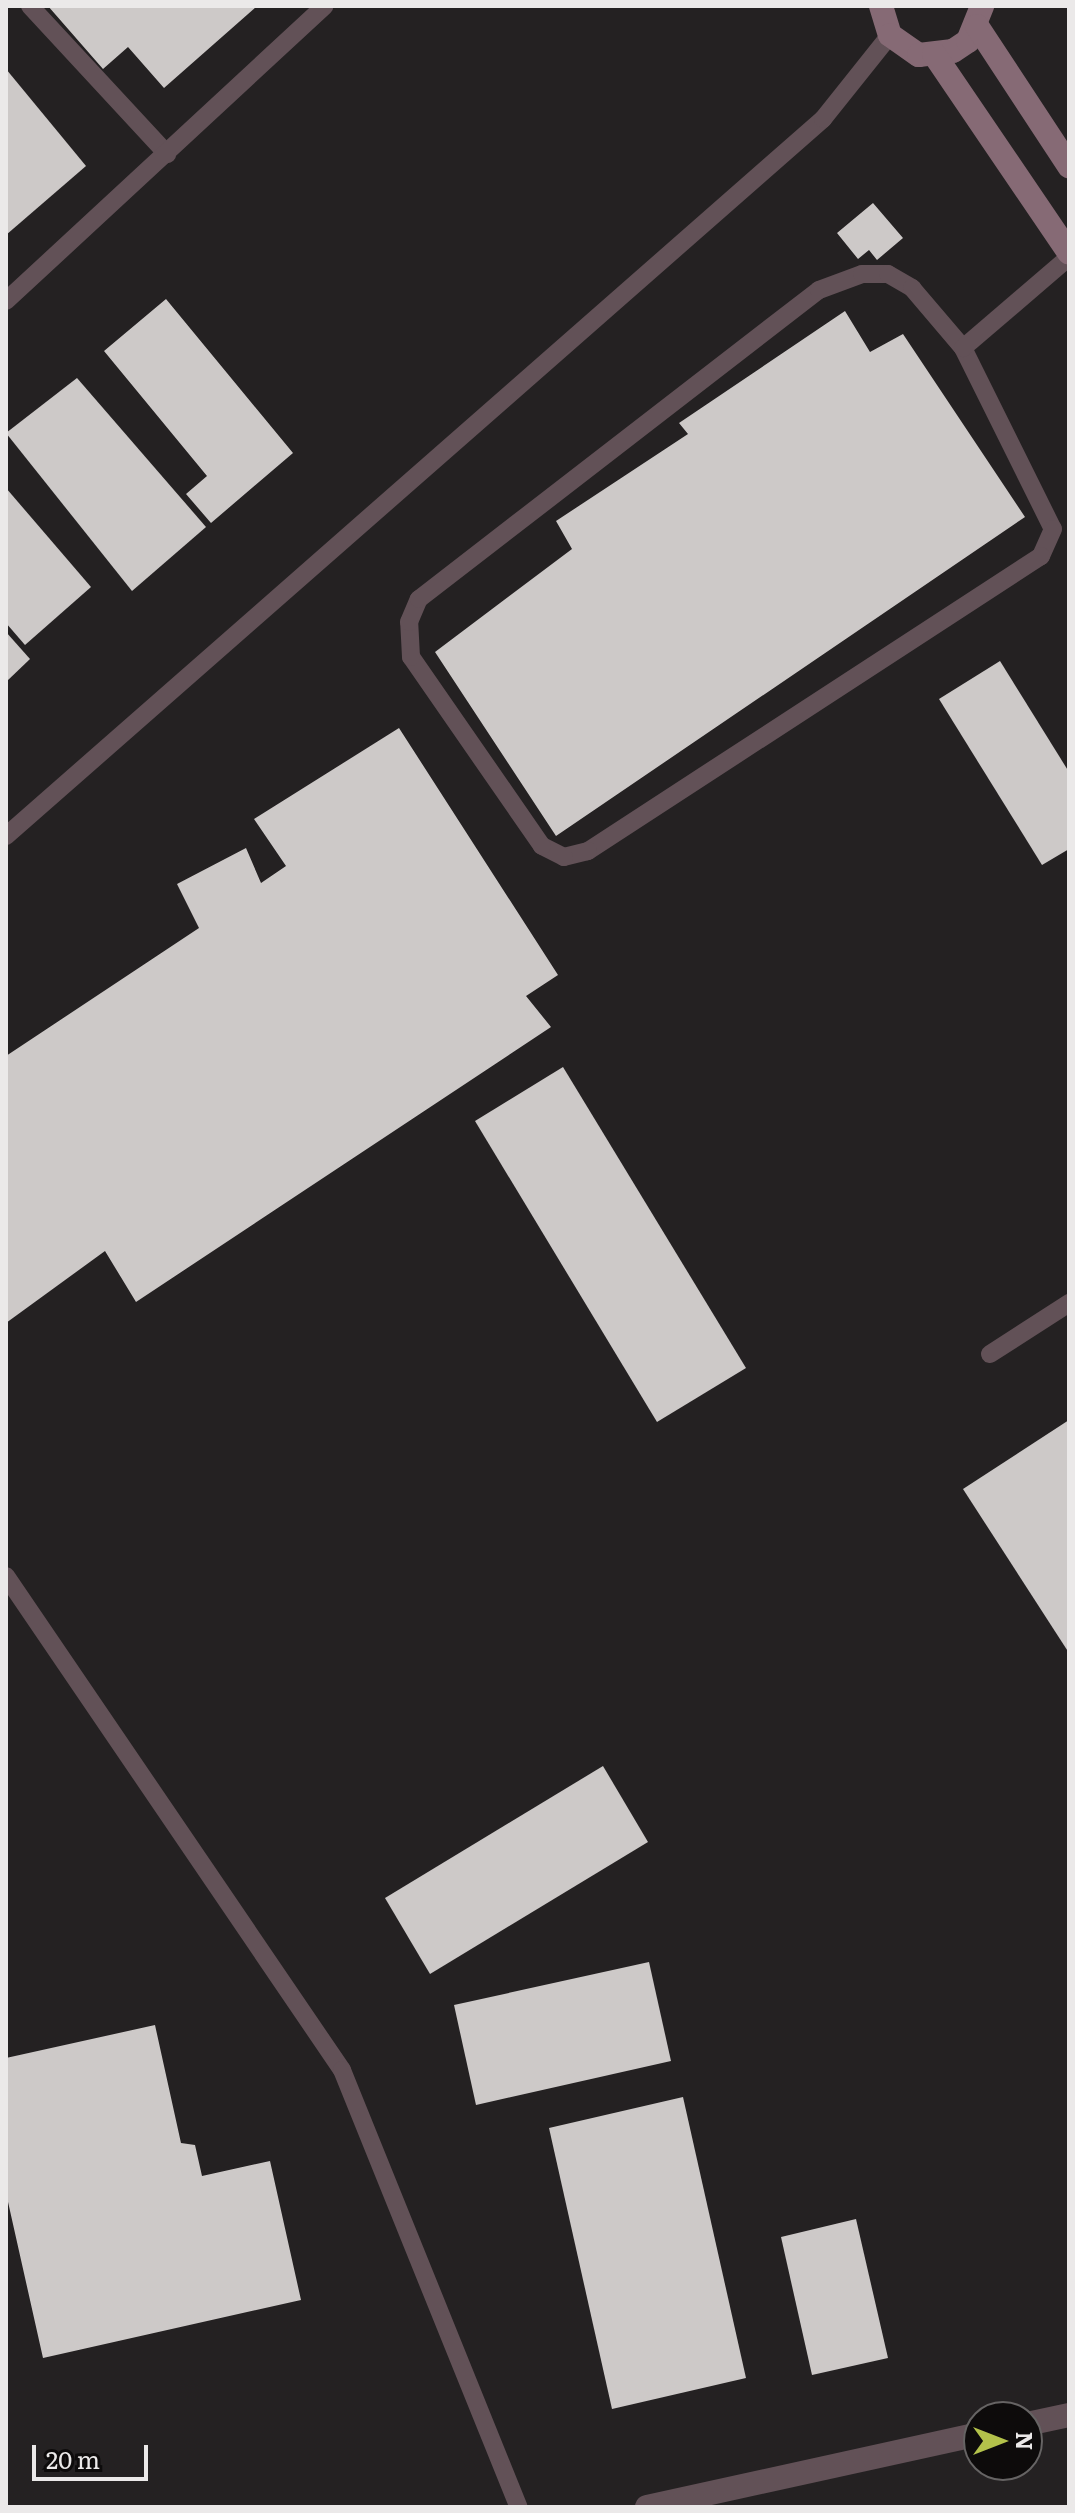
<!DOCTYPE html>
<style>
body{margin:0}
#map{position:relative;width:1075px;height:2513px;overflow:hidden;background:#242122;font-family:Literata,serif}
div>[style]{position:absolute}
.building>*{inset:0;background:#cdc9c8}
.lane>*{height:18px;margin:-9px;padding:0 9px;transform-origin:9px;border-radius:9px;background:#625157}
.street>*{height:24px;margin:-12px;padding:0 12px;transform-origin:12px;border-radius:12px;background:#625157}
.secondary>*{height:24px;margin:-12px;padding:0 12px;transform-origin:12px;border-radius:12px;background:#866a75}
span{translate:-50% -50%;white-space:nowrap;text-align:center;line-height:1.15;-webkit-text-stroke:8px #0d0b0b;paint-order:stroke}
.frame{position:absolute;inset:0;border:8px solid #ebe9e9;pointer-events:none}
.north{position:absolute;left:963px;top:2401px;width:80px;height:80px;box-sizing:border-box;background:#0d0b0b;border:2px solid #666464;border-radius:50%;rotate:90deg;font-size:22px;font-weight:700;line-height:32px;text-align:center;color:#ebe9e9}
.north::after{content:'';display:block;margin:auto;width:28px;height:36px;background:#b3c24b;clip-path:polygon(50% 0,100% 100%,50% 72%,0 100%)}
.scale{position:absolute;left:32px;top:2445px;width:116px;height:36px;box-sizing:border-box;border:4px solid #ebe9e9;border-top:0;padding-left:10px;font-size:24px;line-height:28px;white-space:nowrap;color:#ebe9e9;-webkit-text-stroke:6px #0d0b0b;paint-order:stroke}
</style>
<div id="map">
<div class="building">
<i style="clip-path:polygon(48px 6px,257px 6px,164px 88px,128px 47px,103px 69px)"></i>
<i style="clip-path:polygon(6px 69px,86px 166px,6px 235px)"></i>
<i style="clip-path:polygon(873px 203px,903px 238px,877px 260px,869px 250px,858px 259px,837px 233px)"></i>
<i style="clip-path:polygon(166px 299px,293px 453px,211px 523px,186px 494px,207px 476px,104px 351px)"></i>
<i style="clip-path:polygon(845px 311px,870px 352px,903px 334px,1025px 517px,556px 836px,435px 652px,572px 549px,556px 521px,688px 434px,679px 423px)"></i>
<i style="clip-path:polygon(77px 378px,206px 527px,132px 591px,6px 433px)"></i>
<i style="clip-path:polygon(6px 488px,91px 587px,25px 645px,6px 623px)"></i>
<i style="clip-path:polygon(6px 632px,30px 659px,6px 682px)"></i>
<i style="clip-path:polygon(1000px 661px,1069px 772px,1069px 849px,1042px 865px,939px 699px)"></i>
<i style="clip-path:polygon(399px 728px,558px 975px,526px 996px,551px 1027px,136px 1302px,105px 1251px,6px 1323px,6px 1056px,199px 928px,177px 884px,246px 848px,261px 883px,286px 866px,254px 819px)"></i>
<i style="clip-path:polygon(563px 1067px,746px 1368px,657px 1422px,475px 1121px)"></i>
<i style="clip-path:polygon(1069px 1420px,1069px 1653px,963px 1489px)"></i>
<i style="clip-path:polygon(603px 1766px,648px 1842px,430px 1974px,385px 1898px)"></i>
<i style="clip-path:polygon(649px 1962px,671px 2061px,476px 2105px,454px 2005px)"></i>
<i style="clip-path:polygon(155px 2025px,181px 2143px,195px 2145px,202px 2176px,270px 2161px,301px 2300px,43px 2358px,6px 2193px,6px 2058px)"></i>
<i style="clip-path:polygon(683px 2097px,746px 2378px,612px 2409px,549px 2128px)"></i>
<i style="clip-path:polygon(856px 2219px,888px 2358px,812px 2375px,781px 2237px)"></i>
</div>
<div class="lane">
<i style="left:30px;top:6px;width:202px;rotate:47.2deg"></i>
<i style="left:6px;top:301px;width:434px;rotate:-42.8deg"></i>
<i style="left:963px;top:348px;width:202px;rotate:63.6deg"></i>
<i style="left:1053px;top:529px;width:30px;rotate:114deg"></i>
<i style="left:1041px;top:556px;width:541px;rotate:146.93deg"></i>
<i style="left:588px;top:851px;width:25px;rotate:166deg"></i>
<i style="left:564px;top:857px;width:25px;rotate:-153deg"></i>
<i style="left:542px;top:846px;width:230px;rotate:-124.7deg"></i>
<i style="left:411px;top:657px;width:35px;rotate:-93deg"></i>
<i style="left:409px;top:622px;width:25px;rotate:-67deg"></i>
<i style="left:419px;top:599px;width:505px;rotate:-37.69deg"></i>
<i style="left:819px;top:290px;width:46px;rotate:-20.4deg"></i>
<i style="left:862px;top:274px;width:26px"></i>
<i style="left:888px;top:274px;width:28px;rotate:30deg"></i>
<i style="left:912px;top:288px;width:79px;rotate:49.6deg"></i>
<i style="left:963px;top:348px;width:140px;rotate:-40.6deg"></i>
<i style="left:6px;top:836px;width:1087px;rotate:-41.27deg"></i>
<i style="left:823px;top:119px;width:107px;rotate:-51.4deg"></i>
<i style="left:990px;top:1354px;width:94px;rotate:-32.8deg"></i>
<i style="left:6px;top:1576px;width:597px;rotate:55.78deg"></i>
<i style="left:342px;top:2070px;width:471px;rotate:68deg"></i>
</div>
<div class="street">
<i style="left:1027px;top:2424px;width:43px;rotate:-12.1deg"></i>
<i style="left:647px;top:2507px;width:340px;rotate:-12.4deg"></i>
</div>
<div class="secondary">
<i style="left:881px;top:6px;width:30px;rotate:73deg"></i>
<i style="left:890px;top:35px;width:35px;rotate:35deg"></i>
<i style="left:919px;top:55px;width:34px;rotate:-7deg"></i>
<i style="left:953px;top:51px;width:18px;rotate:-34deg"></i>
<i style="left:968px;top:41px;width:38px;rotate:-68deg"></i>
<i style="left:977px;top:26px;width:168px;rotate:56.7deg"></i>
<i style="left:934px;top:54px;width:240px;rotate:55.8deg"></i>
</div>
<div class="frame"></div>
<div class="north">N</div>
<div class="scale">20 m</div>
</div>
